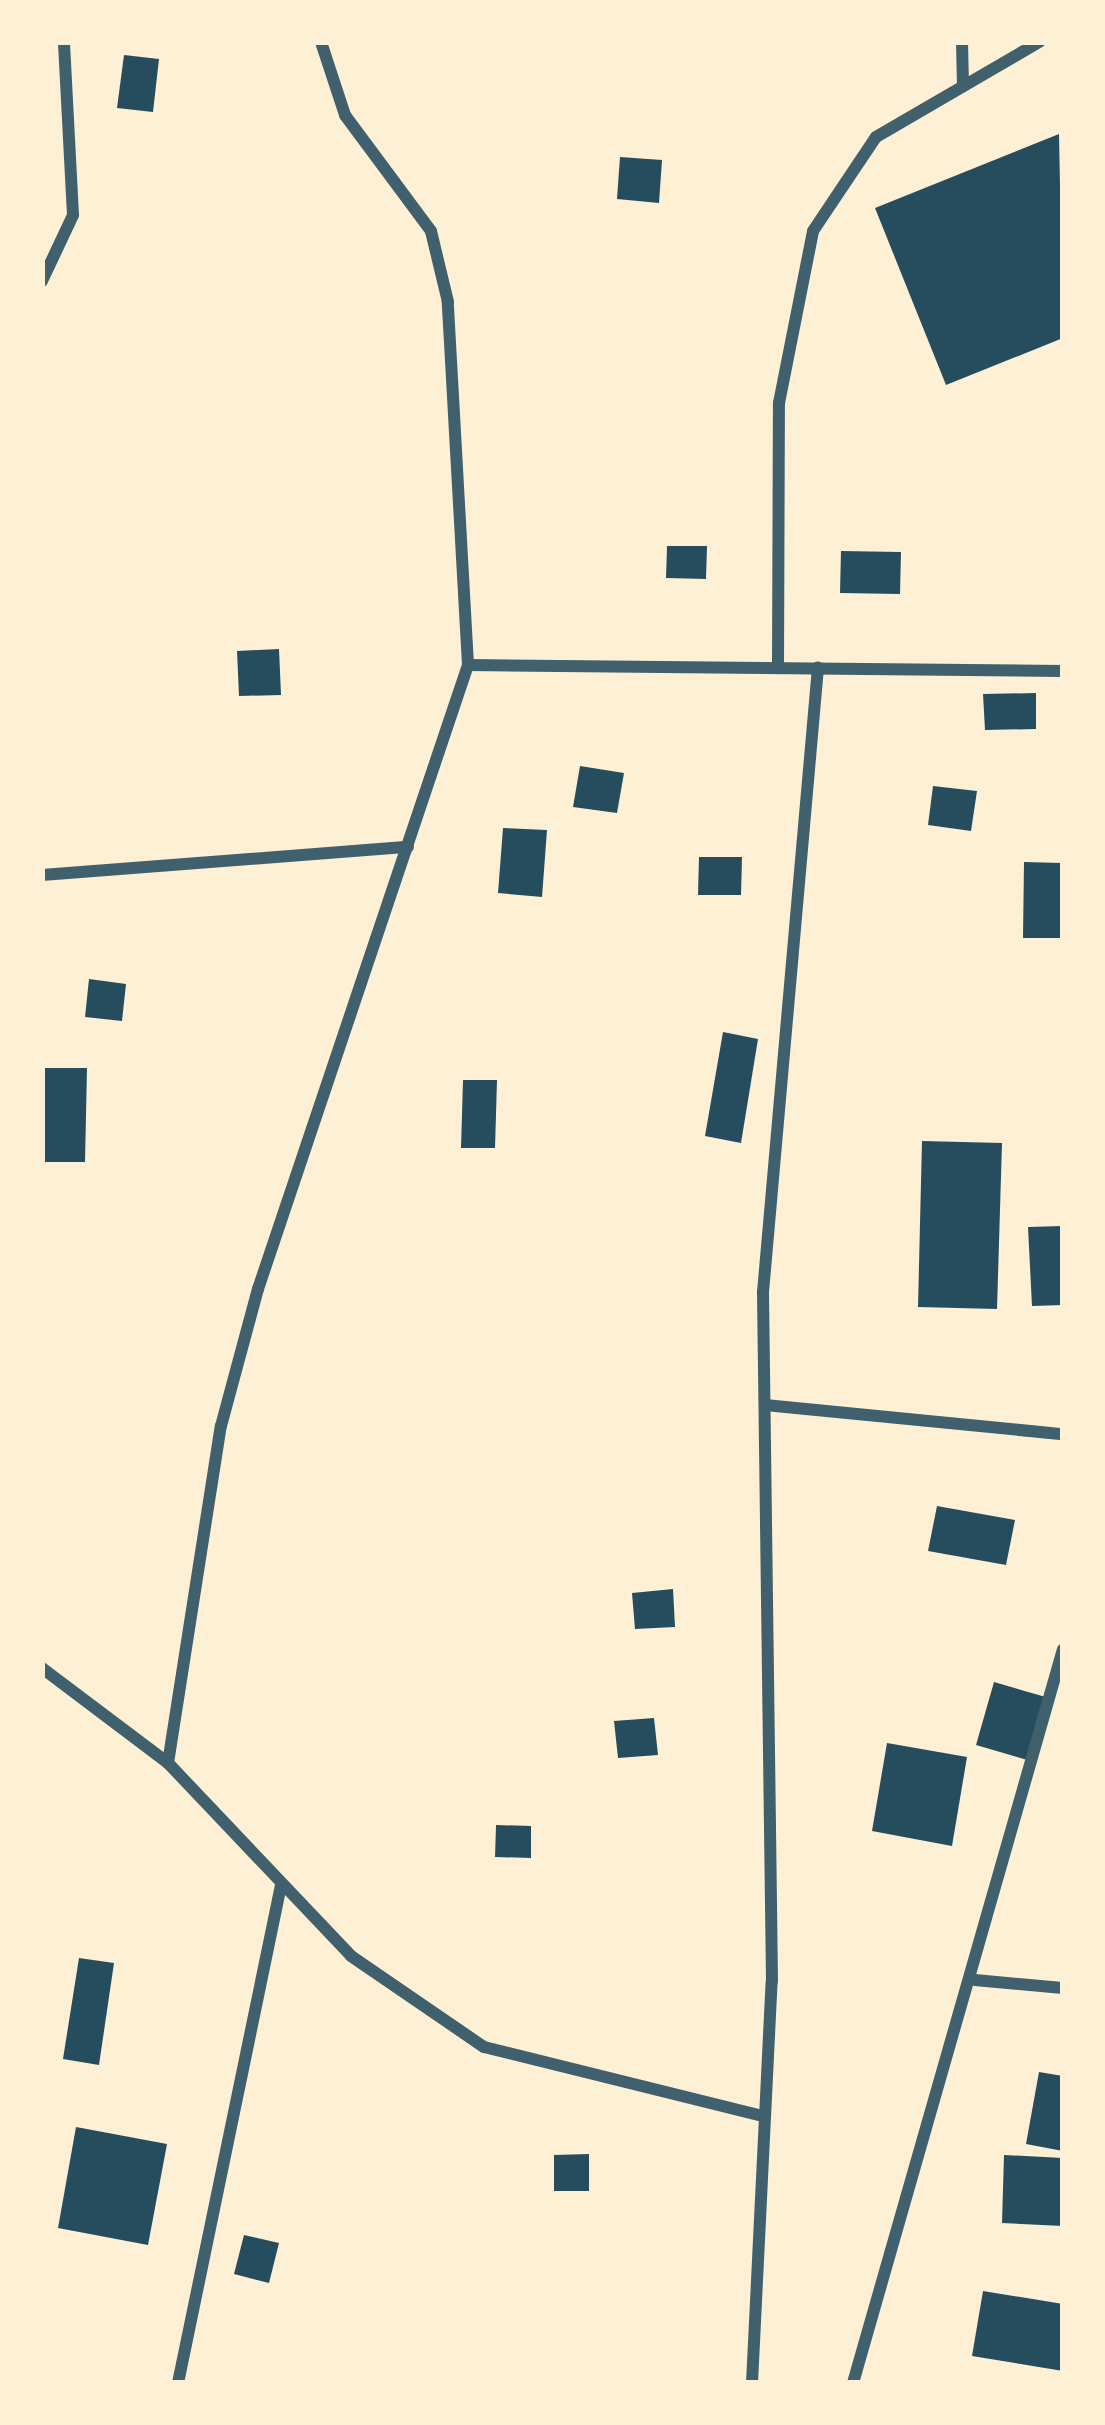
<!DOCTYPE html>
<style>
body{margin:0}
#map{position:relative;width:1105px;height:2425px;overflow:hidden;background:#fdf0d5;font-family:Literata,serif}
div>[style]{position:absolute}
.building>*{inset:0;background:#264d5e}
.minor>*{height:12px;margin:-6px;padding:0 6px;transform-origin:6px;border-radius:6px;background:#3f606c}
span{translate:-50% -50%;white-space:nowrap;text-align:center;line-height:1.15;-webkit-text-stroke:9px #fdf0d5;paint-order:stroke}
.frame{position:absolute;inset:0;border:45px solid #fdf0d5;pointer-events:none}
</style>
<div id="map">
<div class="building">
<i style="clip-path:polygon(124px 55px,159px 59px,153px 112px,117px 108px)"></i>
<i style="clip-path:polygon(1059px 134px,1063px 338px,946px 385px,875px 208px)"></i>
<i style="clip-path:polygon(620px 157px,662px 160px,659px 203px,617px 199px)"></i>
<i style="clip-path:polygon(667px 546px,707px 546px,706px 579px,666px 578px)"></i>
<i style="clip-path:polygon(841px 551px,901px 552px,900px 594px,840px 593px)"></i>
<i style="clip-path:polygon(279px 649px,281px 695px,239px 696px,237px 651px)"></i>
<i style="clip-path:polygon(1036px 693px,1036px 729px,985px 730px,983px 694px)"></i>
<i style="clip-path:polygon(580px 766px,624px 773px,617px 813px,573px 807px)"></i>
<i style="clip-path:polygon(933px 786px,977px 791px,971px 831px,928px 825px)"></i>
<i style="clip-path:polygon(503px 828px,547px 830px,542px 897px,498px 893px)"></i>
<i style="clip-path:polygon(699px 857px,742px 857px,741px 895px,698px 895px)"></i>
<i style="clip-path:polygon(1024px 862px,1063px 863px,1063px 938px,1023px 938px)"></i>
<i style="clip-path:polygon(89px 979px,126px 984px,122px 1021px,85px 1017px)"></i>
<i style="clip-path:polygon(723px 1032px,758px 1039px,741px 1143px,705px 1136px)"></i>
<i style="clip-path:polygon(44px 1068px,87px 1068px,85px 1162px,42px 1162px)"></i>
<i style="clip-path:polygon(463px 1080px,497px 1080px,495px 1148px,461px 1148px)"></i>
<i style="clip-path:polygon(922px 1141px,1002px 1143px,997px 1309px,918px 1307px)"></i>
<i style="clip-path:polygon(1063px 1226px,1063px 1305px,1032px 1306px,1028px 1227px)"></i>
<i style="clip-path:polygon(937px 1506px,1015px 1520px,1006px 1565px,928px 1551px)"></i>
<i style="clip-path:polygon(673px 1589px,675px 1627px,635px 1629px,632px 1593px)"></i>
<i style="clip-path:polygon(994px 1682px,1049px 1698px,1031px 1761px,976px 1745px)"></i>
<i style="clip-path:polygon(654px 1718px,658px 1755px,618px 1758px,614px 1721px)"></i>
<i style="clip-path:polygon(887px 1743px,967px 1757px,952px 1846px,872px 1831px)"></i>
<i style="clip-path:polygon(496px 1825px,531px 1826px,531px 1858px,495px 1857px)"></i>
<i style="clip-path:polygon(79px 1958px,114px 1963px,99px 2065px,63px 2059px)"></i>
<i style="clip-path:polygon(1039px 2072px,1063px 2076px,1063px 2151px,1026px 2144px)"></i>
<i style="clip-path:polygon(76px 2127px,167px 2144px,148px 2245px,58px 2228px)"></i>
<i style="clip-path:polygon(589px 2154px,589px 2191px,554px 2191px,554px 2155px)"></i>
<i style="clip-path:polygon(1004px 2155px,1063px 2158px,1063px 2226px,1002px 2223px)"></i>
<i style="clip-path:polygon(244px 2235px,279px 2243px,269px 2283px,234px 2274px)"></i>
<i style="clip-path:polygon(983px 2291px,1063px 2304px,1063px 2371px,972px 2356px)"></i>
</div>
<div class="minor">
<i style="left:962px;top:42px;width:44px;rotate:88.7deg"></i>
<i style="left:42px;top:281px;width:73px;rotate:-64.8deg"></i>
<i style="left:73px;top:215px;width:173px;rotate:-93deg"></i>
<i style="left:468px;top:665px;width:595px;rotate:0.58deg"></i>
<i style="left:778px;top:667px;width:264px;rotate:-89.8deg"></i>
<i style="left:779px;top:403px;width:175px;rotate:-78.8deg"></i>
<i style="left:813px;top:231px;width:113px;rotate:-56.2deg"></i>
<i style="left:876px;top:137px;width:189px;rotate:-30.2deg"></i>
<i style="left:42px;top:875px;width:367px;rotate:-4.4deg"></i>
<i style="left:765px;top:1405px;width:299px;rotate:5.6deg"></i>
<i style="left:42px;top:1668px;width:158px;rotate:37deg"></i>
<i style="left:168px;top:1763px;width:266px;rotate:46.5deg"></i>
<i style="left:351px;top:1956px;width:161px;rotate:34.4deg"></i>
<i style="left:484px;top:2047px;width:286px;rotate:13.9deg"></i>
<i style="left:168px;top:1763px;width:341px;rotate:-81.1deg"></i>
<i style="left:221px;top:1426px;width:142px;rotate:-74.9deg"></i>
<i style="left:258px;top:1289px;width:658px;rotate:-71.4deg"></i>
<i style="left:468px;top:665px;width:364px;rotate:-93.2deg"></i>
<i style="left:448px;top:302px;width:73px;rotate:-103.5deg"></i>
<i style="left:431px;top:231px;width:144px;rotate:-126.6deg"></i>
<i style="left:345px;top:115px;width:77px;rotate:-108.2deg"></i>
<i style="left:975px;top:1980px;width:88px;rotate:5.2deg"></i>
<i style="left:178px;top:2383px;width:509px;rotate:-78.31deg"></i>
<i style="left:752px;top:2383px;width:402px;rotate:-87.2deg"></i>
<i style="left:772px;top:1981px;width:689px;rotate:-90.75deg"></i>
<i style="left:763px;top:1292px;width:627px;rotate:-84.97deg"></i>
<i style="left:853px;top:2383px;width:763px;rotate:-74.03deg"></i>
</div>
<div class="frame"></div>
</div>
